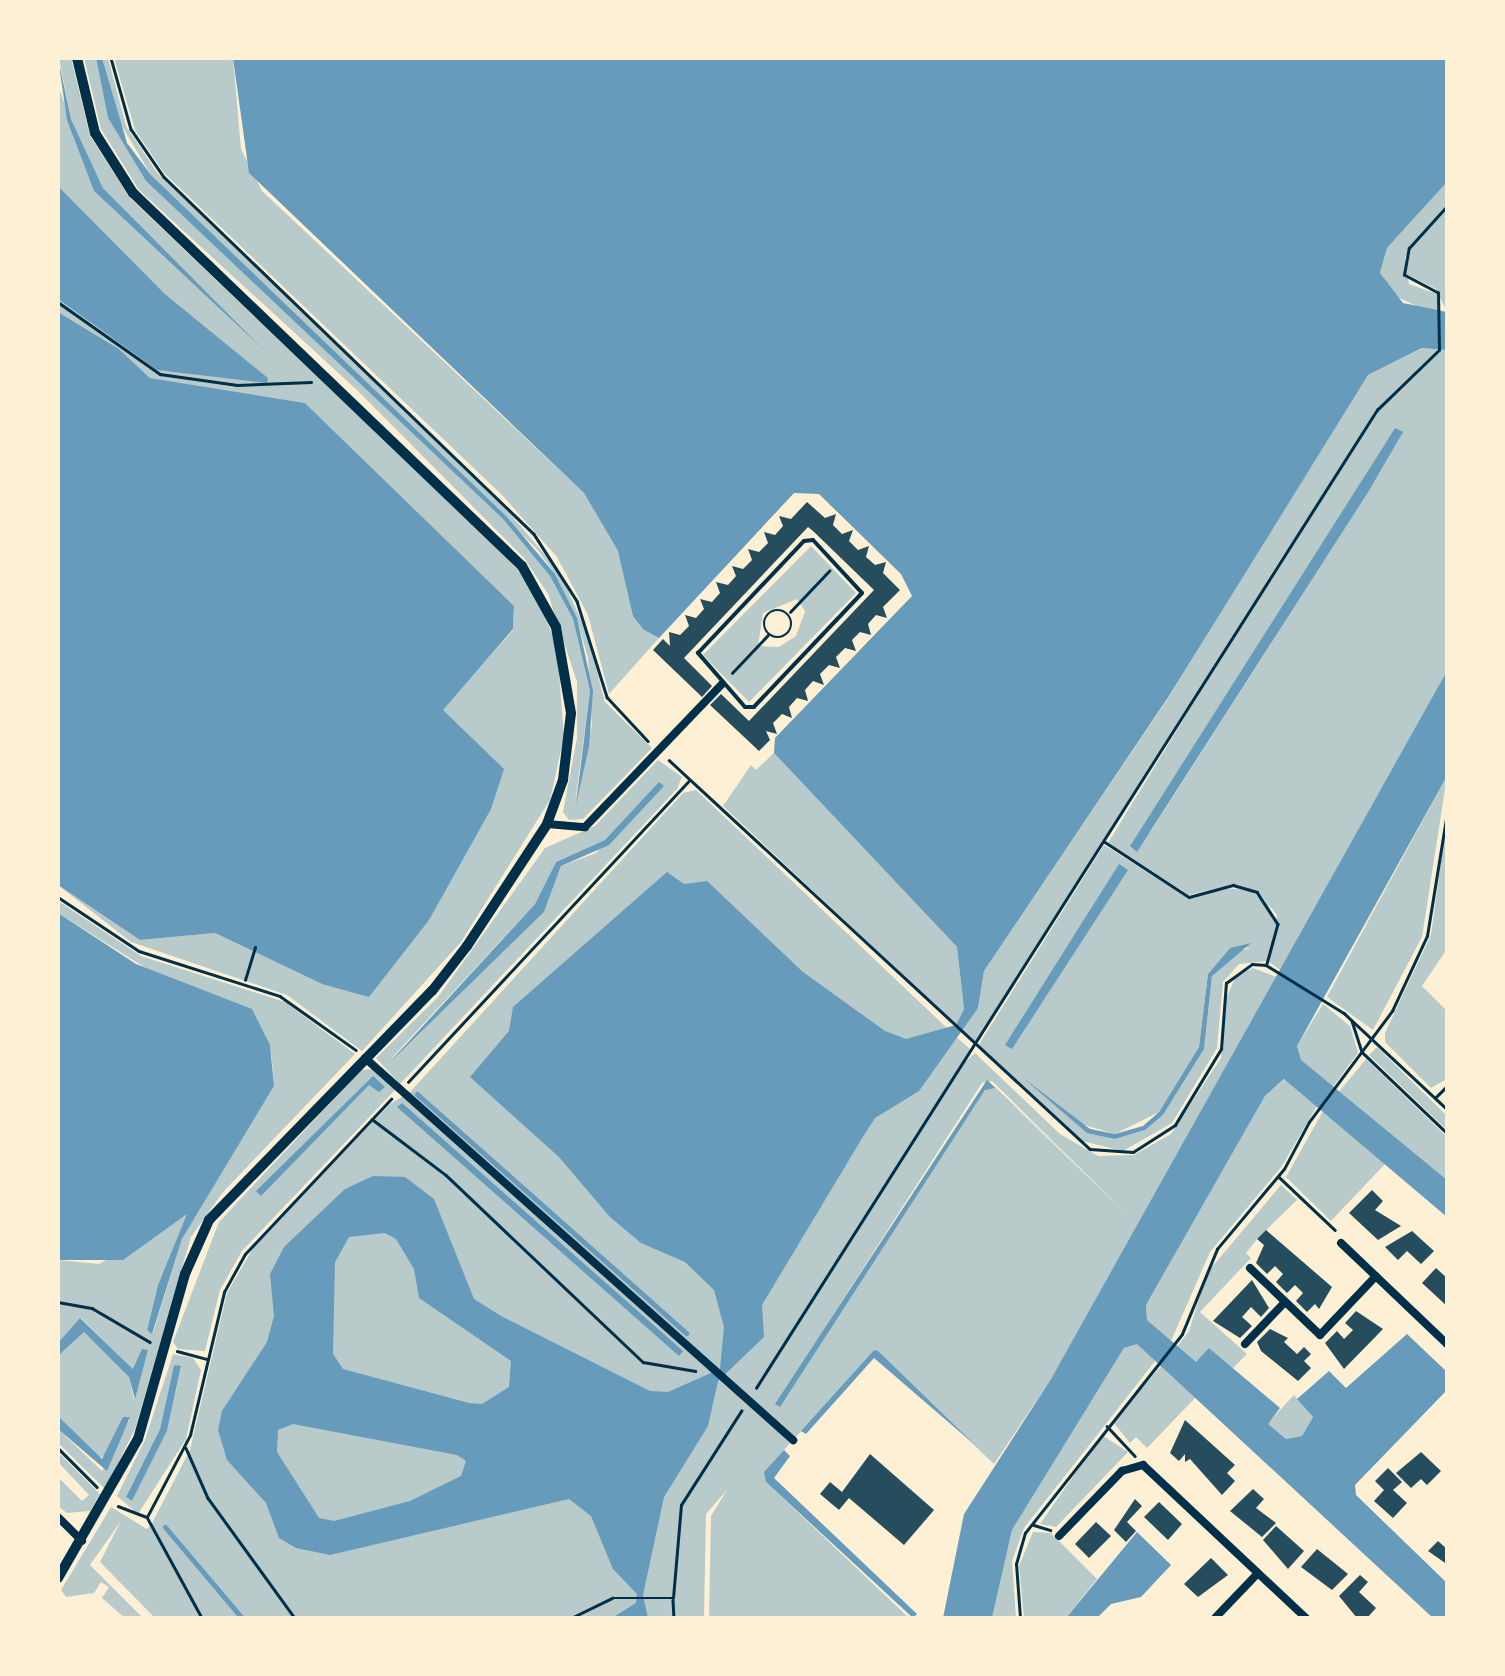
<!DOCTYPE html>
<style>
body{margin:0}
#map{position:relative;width:1505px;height:1676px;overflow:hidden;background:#fdf0d5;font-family:"DejaVu Sans",sans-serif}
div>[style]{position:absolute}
.green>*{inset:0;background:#b9caca}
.water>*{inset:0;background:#669bbc}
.stream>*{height:5px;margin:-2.5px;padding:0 2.5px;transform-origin:2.5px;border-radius:2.5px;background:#669bbc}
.building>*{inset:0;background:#264d5e}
.path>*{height:2.5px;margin:-1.25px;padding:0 1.25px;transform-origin:1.25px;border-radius:1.25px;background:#003049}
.path>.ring{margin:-1.25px;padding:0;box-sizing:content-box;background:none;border:2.5px solid #003049;border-radius:50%}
.service>*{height:4px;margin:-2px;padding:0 2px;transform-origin:2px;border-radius:2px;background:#003049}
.minor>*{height:8px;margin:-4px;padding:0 4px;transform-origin:4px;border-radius:4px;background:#003049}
.tertiary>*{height:10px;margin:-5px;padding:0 5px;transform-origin:5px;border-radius:5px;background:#003049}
span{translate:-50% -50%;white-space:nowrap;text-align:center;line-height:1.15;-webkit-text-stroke:8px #fdf0d5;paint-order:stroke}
.frame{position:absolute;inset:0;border:60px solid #fdf0d5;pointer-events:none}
</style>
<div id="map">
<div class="green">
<i style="clip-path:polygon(59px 58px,71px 58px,90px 136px,130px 198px,516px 566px,538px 599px,557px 647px,564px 736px,550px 800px,461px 942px,362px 1051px,287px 995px,131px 942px,58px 885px,140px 940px,215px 933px,322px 984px,503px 769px,442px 710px,513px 630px,514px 606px,305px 403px,150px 378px,119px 349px,58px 312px,58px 299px,157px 370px,268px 378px,165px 294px,58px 186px,58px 85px,95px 192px,269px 355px,103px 188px,71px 119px)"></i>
<i style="clip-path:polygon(84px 58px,96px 58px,108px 118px,146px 181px,503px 519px,550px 576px,573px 619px,590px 691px,575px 804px,592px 724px,588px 658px,577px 619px,555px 574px,537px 549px,151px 175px,116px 116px,102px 58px,108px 58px,126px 126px,158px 174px,499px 501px,559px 571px,586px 631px,605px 702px,652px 748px,583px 819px,569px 820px,563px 812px,577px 738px,577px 682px,548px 594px,524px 558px,359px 392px,139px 190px,101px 129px)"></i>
<i style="clip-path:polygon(114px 58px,233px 58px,241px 149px,262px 191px,584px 493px,618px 551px,644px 630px,659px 638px,609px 694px,588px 615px,557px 557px,502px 495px,164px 173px,135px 130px)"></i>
<i style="clip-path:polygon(1447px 182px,1447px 204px,1405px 257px,1409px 284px,1437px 294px,1439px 311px,1425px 310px,1391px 294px,1380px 273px,1387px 248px)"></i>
<i style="clip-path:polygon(1447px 207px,1447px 312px,1436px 289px,1406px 274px,1410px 248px)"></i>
<i style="clip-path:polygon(evenodd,1423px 348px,1447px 350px,1447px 671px,1282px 971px,1269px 962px,1277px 915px,1258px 892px,1233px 884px,1189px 895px,1108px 843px,1296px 535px,975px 1042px,960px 1028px,978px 1008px,984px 971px,1171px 694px,1339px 418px,1368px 375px,1423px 348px,1395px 428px,1367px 494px,1151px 831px,1130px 846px,1395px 428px)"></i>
<i style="clip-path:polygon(evenodd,811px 546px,856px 593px,749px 702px,703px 655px,811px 546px,797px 599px,805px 611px,796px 636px,779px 647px,758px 646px,763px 613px,797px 599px)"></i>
<i style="clip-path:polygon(774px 753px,957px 947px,964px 1009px,956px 1025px,723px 806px,751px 765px,756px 770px)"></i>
<i style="clip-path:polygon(evenodd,658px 760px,682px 777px,677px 789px,400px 1084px,376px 1058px,438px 997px,545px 848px,595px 826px,658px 760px,605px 840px,596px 853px,561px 866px,544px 912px,388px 1062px,535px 904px,556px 862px,605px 840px)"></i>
<i style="clip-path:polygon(1447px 776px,1422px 937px,1373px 1030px,1327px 997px)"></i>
<i style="clip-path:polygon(evenodd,696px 790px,950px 1031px,947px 1046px,954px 1035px,970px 1049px,964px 1063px,975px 1053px,1060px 1134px,1098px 1156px,1134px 1155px,1171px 1134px,1221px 1058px,1226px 999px,1236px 976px,1253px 968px,1279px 978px,1051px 1379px,994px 1464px,874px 1350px,796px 1437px,766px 1411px,762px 1416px,790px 1443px,765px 1472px,766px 1482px,909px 1618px,709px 1618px,711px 1516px,727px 1490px,706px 1514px,704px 1618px,155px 1618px,100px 1562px,121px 1521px,90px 1565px,143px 1618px,125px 1618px,102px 1598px,109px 1587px,101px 1582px,94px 1593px,66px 1597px,61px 1590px,111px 1507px,147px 1529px,152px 1523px,190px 1450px,227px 1293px,256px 1243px,390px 1104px,410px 1092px,683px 793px,696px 790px,992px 1081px,1128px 1215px,994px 1087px,985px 1090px,776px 1404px,982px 1083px,992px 1081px)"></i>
<i style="clip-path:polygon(1447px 818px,1447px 949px,1422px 986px,1447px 1011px,1447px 1079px,1431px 1088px,1385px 1042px,1385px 1033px,1431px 935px)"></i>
<i style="clip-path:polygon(evenodd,1104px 845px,1188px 898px,1222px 888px,1250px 890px,1268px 904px,1277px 924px,1267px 961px,1239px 964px,1223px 982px,1217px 1048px,1172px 1123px,1123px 1151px,1082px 1141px,978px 1046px,1104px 845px,1230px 948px,1251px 948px,1233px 952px,1212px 976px,1204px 1049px,1163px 1115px,1145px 1130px,1115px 1139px,1071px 1121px,1115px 1134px,1159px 1112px,1199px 1047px,1208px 974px,1230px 948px)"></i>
<i style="clip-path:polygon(58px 901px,141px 956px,285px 1002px,355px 1054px,223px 1192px,191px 1237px,135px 1429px,105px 1489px,58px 1443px,58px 1429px,102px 1471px,130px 1419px,123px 1417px,109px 1453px,100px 1458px,58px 1416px,58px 1356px,84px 1332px,129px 1376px,134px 1400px,148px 1350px,133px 1369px,81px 1318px,58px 1343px,58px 1260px,99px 1264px,189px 1212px,158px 1285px,147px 1330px,153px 1333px,182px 1239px,274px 1086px,272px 1060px,270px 1046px,58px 913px)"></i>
<i style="clip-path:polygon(1323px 1004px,1350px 1026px,1358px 1053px,1332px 1088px,1300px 1060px,1297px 1046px)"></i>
<i style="clip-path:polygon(1377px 1047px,1447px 1116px,1447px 1130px,1369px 1055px)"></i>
<i style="clip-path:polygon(1366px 1059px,1447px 1137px,1447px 1180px,1338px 1093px)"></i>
<i style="clip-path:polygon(372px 1069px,395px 1090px,242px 1251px,220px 1290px,205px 1351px,178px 1349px,173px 1342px,219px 1222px,361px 1070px)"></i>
<i style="clip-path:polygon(1285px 1079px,1317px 1106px,1282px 1166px,1210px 1252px,1171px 1341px,1147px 1320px,1146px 1305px,1265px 1096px)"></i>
<i style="clip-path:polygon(1323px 1111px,1385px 1164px,1331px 1221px,1286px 1177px)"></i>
<i style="clip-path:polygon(1281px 1185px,1297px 1200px,1257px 1239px,1246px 1253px,1251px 1258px,1200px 1312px,1247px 1354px,1233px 1368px,1209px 1349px,1196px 1363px,1177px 1347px,1189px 1331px,1207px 1273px)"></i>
<i style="clip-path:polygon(1138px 1343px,1156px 1360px,1024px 1528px,1012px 1561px,1016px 1618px,992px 1618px,1012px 1530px,1124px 1348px)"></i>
<i style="clip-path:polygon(evenodd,173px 1354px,193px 1358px,201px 1370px,186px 1439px,138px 1514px,117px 1496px,145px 1440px,173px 1354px,174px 1365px,181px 1367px,167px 1431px,132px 1501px,126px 1497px,160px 1429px,174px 1365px)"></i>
<i style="clip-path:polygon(1162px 1365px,1196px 1397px,1147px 1448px,1136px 1437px,1130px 1443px,1113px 1422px)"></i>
<i style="clip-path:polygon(1294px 1395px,1313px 1417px,1302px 1436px,1286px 1439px,1267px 1424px)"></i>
<i style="clip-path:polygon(1102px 1435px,1128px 1452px,1056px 1527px,1040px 1524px)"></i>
<i style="clip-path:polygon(58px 1452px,100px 1494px,90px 1511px,67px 1513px,58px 1506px,58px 1477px,82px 1501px,89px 1495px,58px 1462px)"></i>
<i style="clip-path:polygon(1033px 1532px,1051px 1533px,1097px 1579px,1066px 1618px,1024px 1618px,1019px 1566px)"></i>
</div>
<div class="water">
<i style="clip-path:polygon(58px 58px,71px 119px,103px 188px,269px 355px,94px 191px,67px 120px)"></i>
<i style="clip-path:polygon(96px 58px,102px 58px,127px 143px,151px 175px,506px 516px,555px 574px,577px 618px,593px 691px,589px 747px,576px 804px,590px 691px,573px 619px,550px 576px,503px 519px,146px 181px,108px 118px)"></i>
<i style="clip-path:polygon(evenodd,233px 58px,1447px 58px,1447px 182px,1387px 248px,1380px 273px,1403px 303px,1447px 312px,1447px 350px,1422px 348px,1368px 375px,1171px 693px,984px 971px,978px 1008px,919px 1091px,875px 1118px,864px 1135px,762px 1305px,764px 1337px,718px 1381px,708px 1426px,664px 1497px,643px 1595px,648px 1618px,612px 1618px,636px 1603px,637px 1594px,613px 1569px,591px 1516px,569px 1499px,330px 1555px,296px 1548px,279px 1538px,266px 1503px,227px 1460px,218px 1430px,222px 1411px,267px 1342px,274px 1316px,270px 1274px,284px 1247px,345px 1189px,373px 1176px,405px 1177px,434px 1199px,474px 1299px,501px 1316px,650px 1391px,668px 1392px,720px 1369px,724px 1327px,714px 1290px,685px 1262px,641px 1243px,610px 1217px,559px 1157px,470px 1077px,509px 1031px,513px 1007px,667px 872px,684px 884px,707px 881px,803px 972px,885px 1031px,906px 1039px,956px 1025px,964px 1009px,957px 947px,774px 753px,775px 738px,912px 596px,901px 574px,819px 494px,794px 493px,659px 638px,644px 630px,633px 616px,618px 551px,584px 493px,249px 173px,233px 58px,385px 1233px,396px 1239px,414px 1269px,419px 1298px,511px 1361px,509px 1387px,482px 1404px,469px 1403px,343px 1369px,333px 1354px,335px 1262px,349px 1237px,385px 1233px,233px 58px,293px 1424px,457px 1455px,466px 1461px,461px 1476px,410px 1501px,334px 1521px,319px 1518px,277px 1452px,278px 1430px,293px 1424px)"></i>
<i style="clip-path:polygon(58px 186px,165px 294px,268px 378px,267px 383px,157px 370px,58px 299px)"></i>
<i style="clip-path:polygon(58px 312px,119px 349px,150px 378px,305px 403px,514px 606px,513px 629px,443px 710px,504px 769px,491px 809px,429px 920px,369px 997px,322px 984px,215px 933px,140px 940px,58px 885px)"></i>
<i style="clip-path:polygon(1395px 428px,1403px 432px,1367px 494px,1137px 852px,1130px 846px)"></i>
<i style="clip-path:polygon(1447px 671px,1447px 776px,1297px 1046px,1301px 1060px,1447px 1180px,1447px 1217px,1284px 1079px,1265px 1096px,1146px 1305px,1147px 1320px,1196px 1362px,1209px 1348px,1280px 1408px,1268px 1424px,1286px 1439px,1302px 1436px,1313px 1417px,1297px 1399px,1329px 1371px,1346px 1388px,1407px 1334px,1447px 1372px,1447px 1390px,1355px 1485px,1356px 1495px,1447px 1583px,1447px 1618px,1433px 1618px,1137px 1344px,1124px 1348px,1012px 1530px,992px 1618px,943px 1618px,964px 1514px,1051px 1379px)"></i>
<i style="clip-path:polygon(659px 782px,664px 786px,609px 845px,561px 866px,544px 912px,389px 1063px,535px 904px,556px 862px,605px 840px)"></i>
<i style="clip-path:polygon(1119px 864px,1128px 870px,1012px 1049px,1005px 1045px)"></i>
<i style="clip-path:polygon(58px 913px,136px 964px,252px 1009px,270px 1045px,274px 1086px,182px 1239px,152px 1334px,147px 1330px,158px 1285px,187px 1214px,123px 1260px,58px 1260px)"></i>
<i style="clip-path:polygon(1251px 943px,1212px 976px,1204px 1049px,1163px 1115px,1145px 1130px,1115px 1139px,1087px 1133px,1022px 1077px,1090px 1129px,1115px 1134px,1143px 1126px,1159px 1112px,1199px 1047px,1208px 974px,1230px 948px)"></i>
<i style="clip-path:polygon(373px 1076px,385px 1087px,379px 1092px,369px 1085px,261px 1196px,256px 1191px)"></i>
<i style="clip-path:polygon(987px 1080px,1129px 1213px,995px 1088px,985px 1090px,780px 1407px,775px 1404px)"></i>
<i style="clip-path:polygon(402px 1103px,683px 1351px,679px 1356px,397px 1107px)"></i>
<i style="clip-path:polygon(80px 1318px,133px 1369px,142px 1349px,148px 1350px,135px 1399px,129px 1377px,84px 1332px,58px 1356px,58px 1343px)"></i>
<i style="clip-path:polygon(874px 1350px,878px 1351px,975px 1445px,874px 1358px,806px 1434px,801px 1431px)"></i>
<i style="clip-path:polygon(174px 1365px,181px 1366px,167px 1431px,132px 1501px,126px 1497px,160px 1429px)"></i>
<i style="clip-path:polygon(58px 1416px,102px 1459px,123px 1417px,130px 1417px,107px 1471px,58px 1429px)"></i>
<i style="clip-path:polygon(784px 1450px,790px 1456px,774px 1478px,917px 1614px,913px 1618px,766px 1482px,764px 1472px)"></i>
<i style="clip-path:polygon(1137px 1532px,1171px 1565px,1141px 1597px,1111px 1604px,1097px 1618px,1066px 1618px)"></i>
</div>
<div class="stream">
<i style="left:417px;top:1094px;width:360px;rotate:41.6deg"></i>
<i style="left:165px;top:1527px;width:119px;rotate:49.8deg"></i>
</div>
<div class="building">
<i style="clip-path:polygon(807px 502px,825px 518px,836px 514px,833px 525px,842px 534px,853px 530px,849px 541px,858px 550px,869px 546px,866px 557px,875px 565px,886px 562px,883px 573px,900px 590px,883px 607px,887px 618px,876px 615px,868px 624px,871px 635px,860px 632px,852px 640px,856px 651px,845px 648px,836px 657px,840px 668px,829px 665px,820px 674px,824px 685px,813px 681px,805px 690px,808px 701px,797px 698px,789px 707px,792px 718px,782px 714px,773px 723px,777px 734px,766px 731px,770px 740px,759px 751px,710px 705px,721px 694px,749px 721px,874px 590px,813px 531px,808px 527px,684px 658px,712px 686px,702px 697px,653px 650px,663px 639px,670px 646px,669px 632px,680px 635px,689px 626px,685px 615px,696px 618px,704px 609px,700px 599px,712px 602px,720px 593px,716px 582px,728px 585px,736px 576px,732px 566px,743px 569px,752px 560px,748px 549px,759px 552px,768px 543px,764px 532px,775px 535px,783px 526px,779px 516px,791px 519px)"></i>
<i style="clip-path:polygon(1372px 1190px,1383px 1201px,1375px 1210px,1401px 1226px,1378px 1240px,1349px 1213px)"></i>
<i style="clip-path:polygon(1266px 1230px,1332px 1287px,1319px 1309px,1315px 1304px,1307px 1312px,1296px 1301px,1303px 1293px,1295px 1285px,1287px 1293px,1276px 1282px,1283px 1274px,1275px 1266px,1267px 1274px,1256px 1263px,1264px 1245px,1257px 1239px)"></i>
<i style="clip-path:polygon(1412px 1231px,1434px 1251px,1421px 1264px,1407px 1251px,1398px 1260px,1385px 1247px)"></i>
<i style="clip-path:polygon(1436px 1268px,1448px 1279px,1448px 1307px,1422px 1283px)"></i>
<i style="clip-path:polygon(1252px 1280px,1269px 1308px,1261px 1317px,1251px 1307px,1242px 1317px,1252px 1326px,1240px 1338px,1213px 1321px)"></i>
<i style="clip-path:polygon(1356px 1311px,1383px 1329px,1344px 1369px,1325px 1343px,1337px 1331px,1344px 1339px,1353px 1330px,1345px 1323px)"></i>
<i style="clip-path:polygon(1270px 1329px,1288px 1338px,1284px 1342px,1297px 1354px,1304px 1347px,1311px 1354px,1304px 1361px,1311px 1368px,1298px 1381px,1261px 1351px,1257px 1342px)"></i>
<i style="clip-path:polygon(1185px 1420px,1235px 1465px,1227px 1473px,1235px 1481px,1222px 1495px,1190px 1459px,1185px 1462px,1185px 1454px,1179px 1461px,1170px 1453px)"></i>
<i style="clip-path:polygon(1421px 1452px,1441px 1471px,1427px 1485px,1421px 1479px,1411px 1488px,1396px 1473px)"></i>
<i style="clip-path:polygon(870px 1454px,934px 1510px,904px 1545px,849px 1498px,839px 1510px,820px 1494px,830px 1482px,842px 1492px)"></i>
<i style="clip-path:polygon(1388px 1468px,1402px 1482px,1393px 1490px,1407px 1503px,1393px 1518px,1374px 1501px,1384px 1490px,1375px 1481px)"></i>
<i style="clip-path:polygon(1253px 1489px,1264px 1499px,1256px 1508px,1276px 1523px,1262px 1537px,1230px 1511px)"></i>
<i style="clip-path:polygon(1135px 1499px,1142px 1506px,1127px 1522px,1136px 1531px,1126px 1542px,1114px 1530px)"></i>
<i style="clip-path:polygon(1159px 1502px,1182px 1524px,1168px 1540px,1144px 1517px)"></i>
<i style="clip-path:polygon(1096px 1522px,1111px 1536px,1089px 1558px,1075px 1544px)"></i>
<i style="clip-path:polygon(1276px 1526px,1304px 1551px,1288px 1569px,1263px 1540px)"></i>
<i style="clip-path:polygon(1438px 1541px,1448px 1550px,1448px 1565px,1428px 1551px)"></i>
<i style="clip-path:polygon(1317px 1549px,1348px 1574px,1332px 1590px,1301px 1567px)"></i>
<i style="clip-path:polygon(1211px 1558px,1228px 1575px,1198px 1597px,1184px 1584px)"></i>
<i style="clip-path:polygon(1360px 1575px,1368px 1582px,1359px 1592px,1376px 1608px,1367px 1618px,1357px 1618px,1339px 1596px)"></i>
</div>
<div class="path">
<i style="left:111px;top:58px;width:74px;rotate:74.3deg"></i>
<i style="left:131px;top:129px;width:58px;rotate:55.5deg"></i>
<i style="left:164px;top:177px;width:514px;rotate:43.98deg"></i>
<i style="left:534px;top:534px;width:80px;rotate:57.3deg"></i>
<i style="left:577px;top:601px;width:101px;rotate:72.6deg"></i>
<i style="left:607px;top:697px;width:60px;rotate:47deg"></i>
<i style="left:58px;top:302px;width:125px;rotate:35.2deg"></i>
<i style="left:160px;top:374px;width:78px;rotate:8.1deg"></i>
<i style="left:237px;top:385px;width:74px;rotate:-2.3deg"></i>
<i class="ring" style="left:764px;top:610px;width:25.5px;height:25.5px"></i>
<i style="left:790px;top:612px;width:57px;rotate:-46.4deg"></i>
<i style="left:732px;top:673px;width:52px;rotate:-46.5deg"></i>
<i style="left:669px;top:760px;width:573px;rotate:42.74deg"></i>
<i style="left:1090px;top:1149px;width:43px;rotate:4deg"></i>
<i style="left:1133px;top:1152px;width:50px;rotate:-32.7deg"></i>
<i style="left:1175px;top:1125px;width:89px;rotate:-58.8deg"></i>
<i style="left:1221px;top:1049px;width:66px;rotate:-85.7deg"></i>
<i style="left:1226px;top:983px;width:32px;rotate:-36deg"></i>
<i style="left:1252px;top:964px;width:14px;rotate:4deg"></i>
<i style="left:1266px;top:965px;width:92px;rotate:31.6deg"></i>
<i style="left:1344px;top:1013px;width:142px;rotate:43deg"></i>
<i style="left:1105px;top:842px;width:100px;rotate:33.2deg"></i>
<i style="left:1189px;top:897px;width:46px;rotate:-15.3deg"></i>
<i style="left:1233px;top:885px;width:25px;rotate:16deg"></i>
<i style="left:1257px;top:892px;width:38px;rotate:57deg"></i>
<i style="left:1278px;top:924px;width:41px;rotate:105.4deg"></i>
<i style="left:58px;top:897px;width:97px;rotate:33.7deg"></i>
<i style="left:139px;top:951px;width:148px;rotate:17.7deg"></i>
<i style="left:280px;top:996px;width:93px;rotate:35.4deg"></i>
<i style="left:245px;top:980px;width:34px;rotate:-73deg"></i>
<i style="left:1352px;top:1021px;width:33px;rotate:72deg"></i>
<i style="left:1362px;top:1052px;width:119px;rotate:43.6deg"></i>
<i style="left:408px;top:1082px;width:412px;rotate:-47deg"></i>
<i style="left:1435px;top:1098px;width:18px;rotate:-45deg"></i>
<i style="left:372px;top:1119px;width:93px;rotate:37.1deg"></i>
<i style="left:446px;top:1175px;width:272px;rotate:43.5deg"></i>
<i style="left:643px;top:1362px;width:53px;rotate:9.8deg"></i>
<i style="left:1279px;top:1177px;width:77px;rotate:43.4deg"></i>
<i style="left:58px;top:1302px;width:35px;rotate:10deg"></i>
<i style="left:92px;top:1308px;width:67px;rotate:30.4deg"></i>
<i style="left:177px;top:1351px;width:31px;rotate:15deg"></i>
<i style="left:756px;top:1388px;width:1159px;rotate:-57.59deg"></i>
<i style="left:1377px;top:410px;width:86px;rotate:-44.1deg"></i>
<i style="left:1439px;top:350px;width:57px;rotate:-91deg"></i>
<i style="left:1438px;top:293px;width:38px;rotate:-152deg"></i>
<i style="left:1404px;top:275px;width:27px;rotate:-80deg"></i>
<i style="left:1409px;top:248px;width:58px;rotate:-47.8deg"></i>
<i style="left:1107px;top:1426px;width:41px;rotate:47deg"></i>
<i style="left:58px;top:1448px;width:55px;rotate:45deg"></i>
<i style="left:186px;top:1448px;width:55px;rotate:66.3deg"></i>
<i style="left:208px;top:1498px;width:148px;rotate:54.1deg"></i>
<i style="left:118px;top:1506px;width:31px;rotate:21deg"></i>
<i style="left:147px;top:1517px;width:115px;rotate:61.4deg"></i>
<i style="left:147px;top:1517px;width:93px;rotate:-62.3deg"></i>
<i style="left:190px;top:1435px;width:147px;rotate:-76.6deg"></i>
<i style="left:224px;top:1292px;width:43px;rotate:-61.1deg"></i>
<i style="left:245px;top:1254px;width:213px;rotate:-46.7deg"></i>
<i style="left:1034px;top:1525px;width:17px;rotate:17deg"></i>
<i style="left:673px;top:1600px;width:18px;rotate:87deg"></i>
<i style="left:571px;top:1618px;width:46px;rotate:-26deg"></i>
<i style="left:612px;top:1598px;width:61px"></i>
<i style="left:673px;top:1598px;width:93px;rotate:-85.1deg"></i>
<i style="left:681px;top:1505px;width:112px;rotate:-57.4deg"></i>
<i style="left:1020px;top:1618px;width:54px;rotate:-94.2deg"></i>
<i style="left:1016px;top:1564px;width:32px;rotate:-74deg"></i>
<i style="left:1025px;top:1533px;width:253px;rotate:-51.7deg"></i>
<i style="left:1182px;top:1334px;width:92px;rotate:-67.6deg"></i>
<i style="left:1217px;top:1249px;width:104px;rotate:-50.1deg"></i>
<i style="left:1284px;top:1169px;width:53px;rotate:-62deg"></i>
<i style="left:1309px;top:1122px;width:139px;rotate:-53.2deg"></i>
<i style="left:1392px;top:1011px;width:83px;rotate:-65deg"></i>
<i style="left:1427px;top:936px;width:131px;rotate:-80.8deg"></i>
</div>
<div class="service">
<i style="left:813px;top:540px;width:72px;rotate:47.2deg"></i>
<i style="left:862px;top:593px;width:157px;rotate:133.5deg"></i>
<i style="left:754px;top:707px;width:9px;rotate:180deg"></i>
<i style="left:745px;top:707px;width:72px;rotate:-131deg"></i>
<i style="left:698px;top:653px;width:154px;rotate:-46.6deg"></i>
<i style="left:804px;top:541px;width:9px;rotate:-6deg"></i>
</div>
<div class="minor">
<i style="left:547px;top:824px;width:38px;rotate:5deg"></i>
<i style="left:585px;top:827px;width:198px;rotate:-46.2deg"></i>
<i style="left:365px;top:1058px;width:574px;rotate:41.75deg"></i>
<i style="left:1341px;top:1243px;width:148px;rotate:43.6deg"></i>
<i style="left:1250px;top:1268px;width:97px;rotate:43.7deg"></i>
<i style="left:1320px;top:1335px;width:81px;rotate:-46.5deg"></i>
<i style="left:1245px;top:1344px;width:58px;rotate:-46.4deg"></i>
<i style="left:58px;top:1517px;width:34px;rotate:45deg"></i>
<i style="left:1059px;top:1536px;width:91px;rotate:-45.9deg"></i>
<i style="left:1122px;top:1471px;width:22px;rotate:-16deg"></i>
<i style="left:1143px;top:1465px;width:224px;rotate:43.2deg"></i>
<i style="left:1215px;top:1618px;width:62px;rotate:-46.3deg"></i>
</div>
<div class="tertiary">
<i style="left:58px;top:1578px;width:160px;rotate:-60.1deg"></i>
<i style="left:138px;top:1439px;width:172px;rotate:-74.1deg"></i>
<i style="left:185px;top:1274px;width:59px;rotate:-66deg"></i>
<i style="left:209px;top:1220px;width:320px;rotate:-45.8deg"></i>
<i style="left:432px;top:991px;width:57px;rotate:-52.1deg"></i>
<i style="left:467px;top:946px;width:146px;rotate:-56.7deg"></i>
<i style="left:547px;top:824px;width:47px;rotate:-70deg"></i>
<i style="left:563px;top:780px;width:67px;rotate:-83.2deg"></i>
<i style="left:571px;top:713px;width:87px;rotate:-99.9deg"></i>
<i style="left:556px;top:627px;width:70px;rotate:-119.1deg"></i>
<i style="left:522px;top:566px;width:539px;rotate:-136.2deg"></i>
<i style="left:133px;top:193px;width:71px;rotate:-122.3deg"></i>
<i style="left:95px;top:133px;width:77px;rotate:-103.5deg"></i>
</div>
<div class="frame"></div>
</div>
